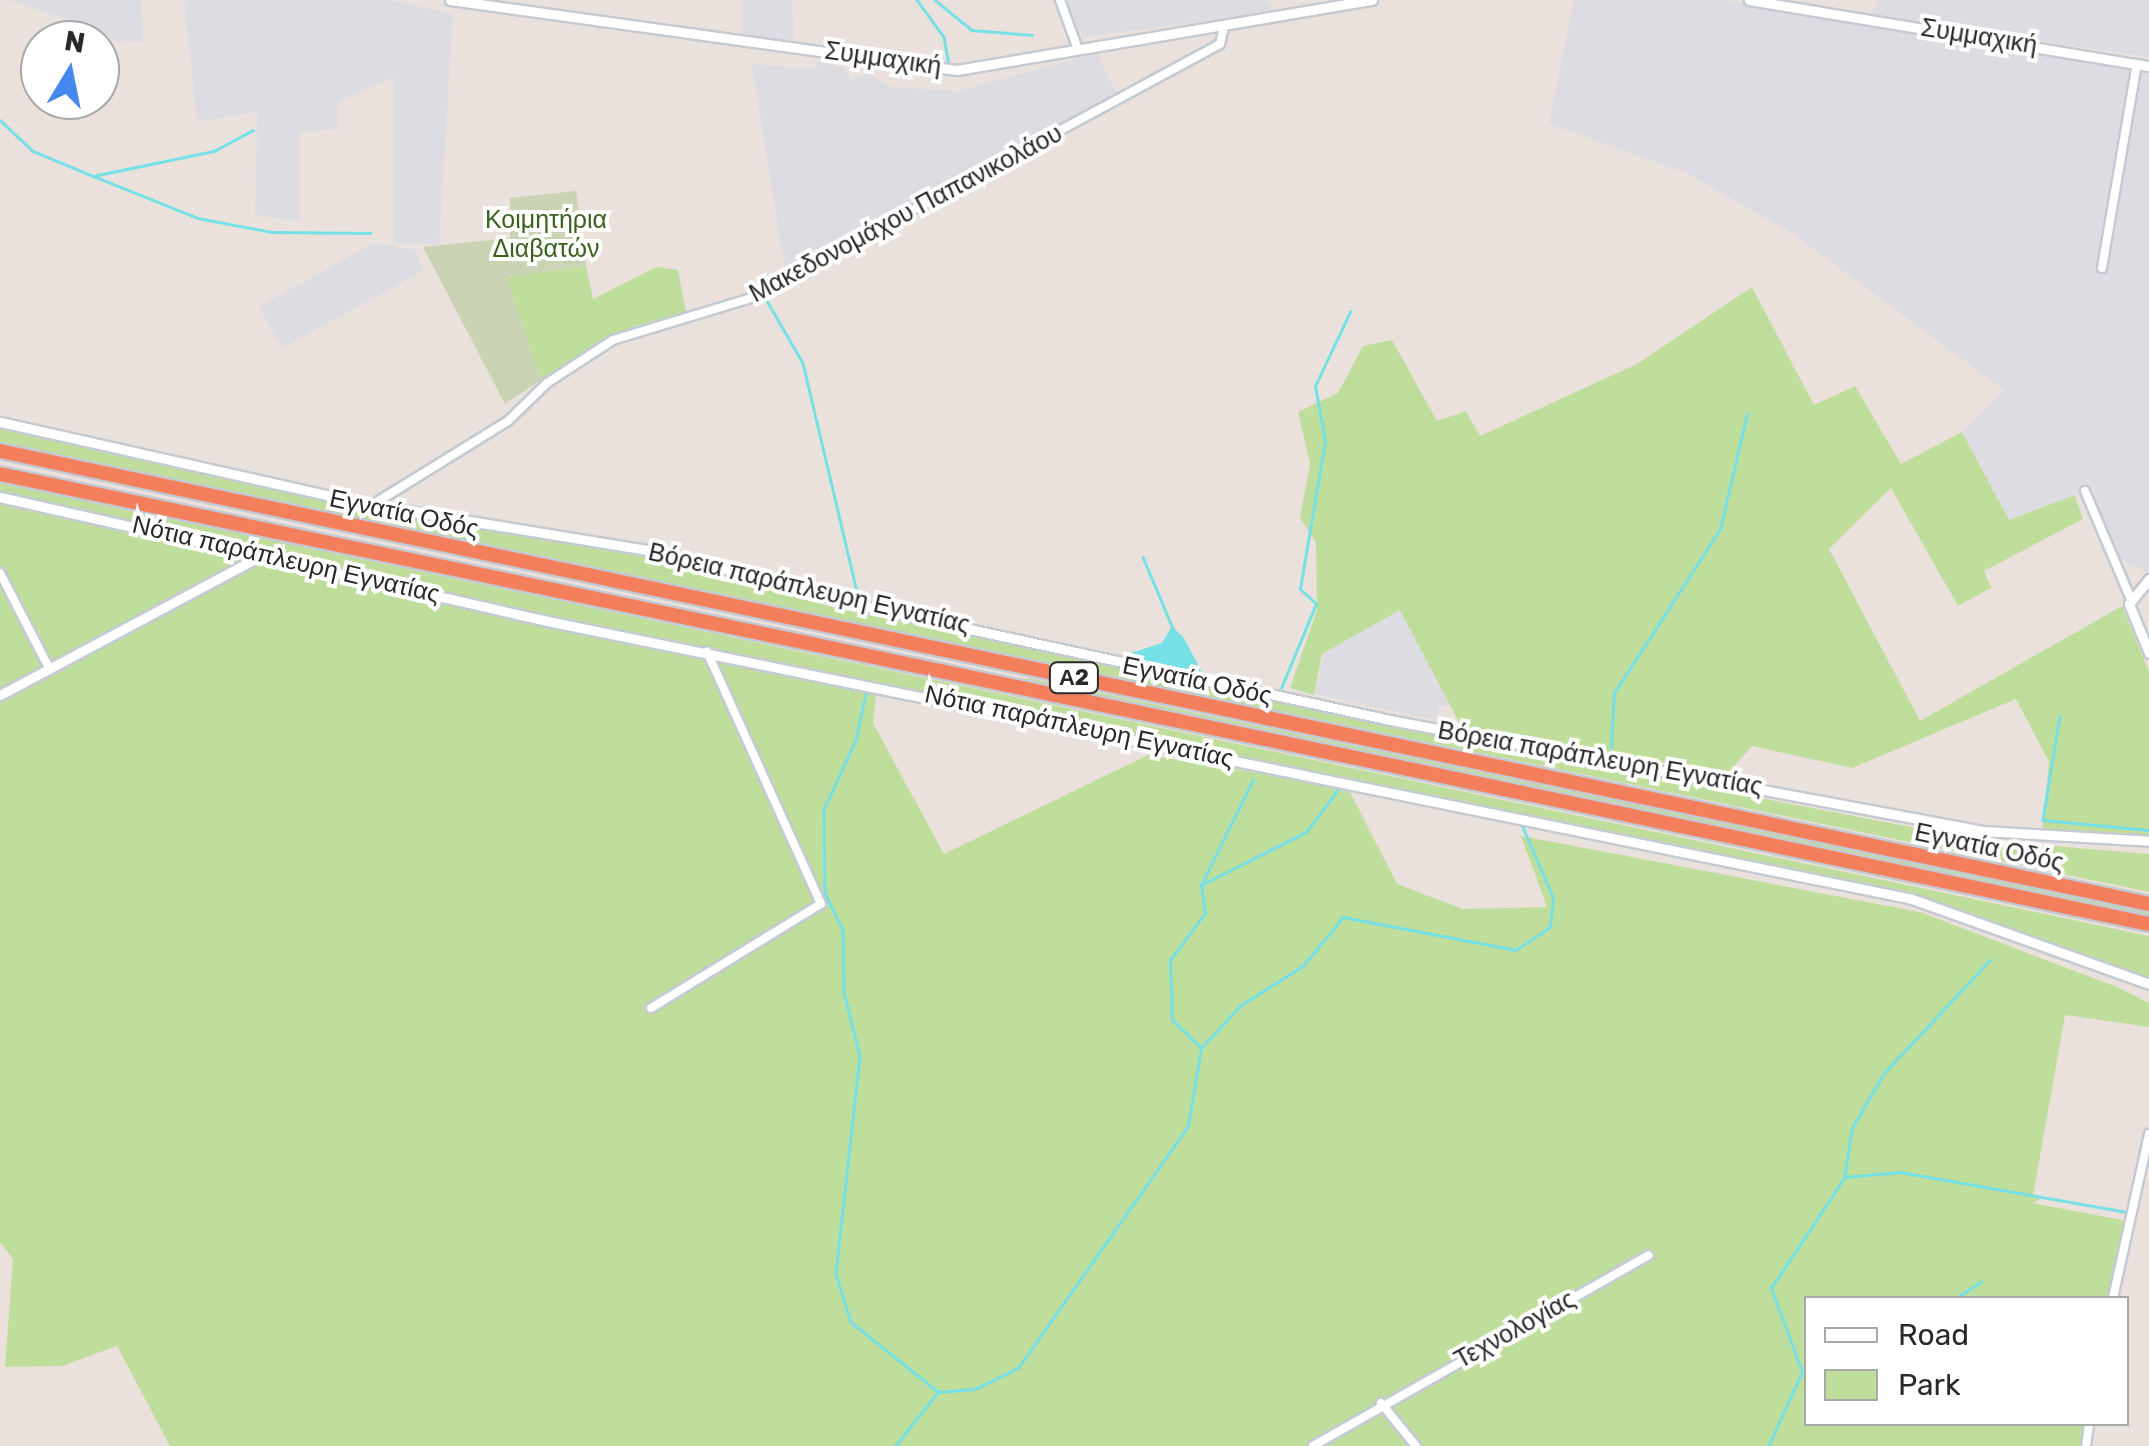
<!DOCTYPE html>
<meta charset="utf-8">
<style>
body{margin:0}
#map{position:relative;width:2149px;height:1446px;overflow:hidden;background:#ebe1dc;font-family:Rubik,sans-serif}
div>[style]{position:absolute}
.industrial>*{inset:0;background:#dddce3}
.green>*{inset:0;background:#c0de9b}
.cemetery>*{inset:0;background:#cad3b4}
.water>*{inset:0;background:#75e1e7}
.stream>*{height:2.5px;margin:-1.25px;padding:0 1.25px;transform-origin:1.25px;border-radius:1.25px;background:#75e1e7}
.roads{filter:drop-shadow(2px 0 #c4cad2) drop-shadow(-2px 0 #c4cad2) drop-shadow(0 2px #c4cad2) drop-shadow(0 -2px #c4cad2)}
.minor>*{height:8px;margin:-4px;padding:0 4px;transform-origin:4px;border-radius:4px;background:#fff}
.tertiary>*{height:9px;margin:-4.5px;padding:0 4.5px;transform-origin:4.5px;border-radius:4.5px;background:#fff}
.motorway>*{height:14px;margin:-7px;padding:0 7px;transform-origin:7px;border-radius:7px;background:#f47f5d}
span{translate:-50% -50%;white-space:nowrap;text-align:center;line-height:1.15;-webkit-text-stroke:8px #fff;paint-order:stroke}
.shield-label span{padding:2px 8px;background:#fff;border:2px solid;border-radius:8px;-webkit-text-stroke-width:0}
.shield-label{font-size:22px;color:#292929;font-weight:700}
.street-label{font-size:25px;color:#292929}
.park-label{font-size:25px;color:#3a621e}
.legend{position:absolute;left:1804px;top:1296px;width:325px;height:130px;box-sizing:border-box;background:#fff;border:2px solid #a9a9a9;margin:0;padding:12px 18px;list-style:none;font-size:30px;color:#292929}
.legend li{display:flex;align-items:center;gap:20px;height:50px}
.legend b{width:50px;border:2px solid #a9a9a9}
.north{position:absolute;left:20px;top:20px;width:100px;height:100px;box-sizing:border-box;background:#fff;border:2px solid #a9a9a9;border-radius:50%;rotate:10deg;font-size:28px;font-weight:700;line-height:40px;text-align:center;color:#292929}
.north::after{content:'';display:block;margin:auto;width:35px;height:45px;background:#4588ef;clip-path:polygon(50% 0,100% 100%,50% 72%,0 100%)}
</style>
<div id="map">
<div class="industrial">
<i style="clip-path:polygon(8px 0,141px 0,143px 42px,90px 40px,89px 26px)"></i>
<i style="clip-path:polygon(184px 0,389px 0,453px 14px,439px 244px,394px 243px,394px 77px,338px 102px,338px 129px,300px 132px,300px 222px,255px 215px,257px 112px,197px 122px)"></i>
<i style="clip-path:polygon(742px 0,792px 0,794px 41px,742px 36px)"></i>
<i style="clip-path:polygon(1064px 0,1267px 0,1275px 12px,1083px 37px)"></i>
<i style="clip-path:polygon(1574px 0,1726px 0,2149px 74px,2149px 573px,2119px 559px,2086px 472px,2091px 489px,2009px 520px,1962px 432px,2004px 390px,1789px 231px,1684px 172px,1549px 124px)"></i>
<i style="clip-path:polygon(1878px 0,2149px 0,2149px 57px,1870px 16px)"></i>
<i style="clip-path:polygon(1097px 53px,1117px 94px,785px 271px,752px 64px,818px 69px,815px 61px,844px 67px,851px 80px,867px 73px,890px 87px,959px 91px)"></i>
<i style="clip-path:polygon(373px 243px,415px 250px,423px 271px,282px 348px,259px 307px)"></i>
<i style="clip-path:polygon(1400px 609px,1450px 706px,1438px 706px,1436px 720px,1315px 694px,1324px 653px)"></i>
</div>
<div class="green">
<i style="clip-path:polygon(586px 266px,593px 299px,656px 267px,678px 270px,686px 313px,635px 326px,541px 380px,507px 277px)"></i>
<i style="clip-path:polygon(1752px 287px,1814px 405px,1855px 386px,1901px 464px,1962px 432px,2009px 520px,2075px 495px,2083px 519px,1984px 571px,1991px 588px,1958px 606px,1891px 488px,1829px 549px,1920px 721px,2122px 606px,2149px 672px,2149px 835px,2042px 831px,2049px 762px,2016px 699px,1852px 768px,1752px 746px,1728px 773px,1462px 728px,1400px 610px,1322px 654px,1314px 695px,1290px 688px,1317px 610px,1316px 542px,1300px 518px,1310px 464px,1298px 412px,1338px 393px,1363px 346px,1392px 340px,1437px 421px,1466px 411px,1480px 436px,1637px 364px)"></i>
<i style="clip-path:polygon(0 428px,379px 511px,656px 559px,840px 609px,1525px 753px,1979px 840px,2149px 854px,2149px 892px,158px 478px,0 444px)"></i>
<i style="clip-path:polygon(0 483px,2149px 936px,2149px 978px,1890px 892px,574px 622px,0 492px)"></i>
<i style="clip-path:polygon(0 504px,877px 689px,873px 723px,944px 854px,1148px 755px,1348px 788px,1397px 884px,1463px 909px,1547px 907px,1521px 836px,1920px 912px,2117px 987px,2149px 1003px,2149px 1027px,2065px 1015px,2033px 1196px,2040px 1199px,2032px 1203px,2128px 1221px,2112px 1298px,1806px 1298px,1806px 1424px,2085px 1424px,2080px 1446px,170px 1446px,117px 1346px,62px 1366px,5px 1367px,13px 1259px,0 1242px)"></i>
<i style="clip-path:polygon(1028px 678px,2149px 912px,2149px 917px,1027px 682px)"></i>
</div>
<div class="cemetery">
<i style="clip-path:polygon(576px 191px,586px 266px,507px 277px,541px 380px,505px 404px,423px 247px,510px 238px,510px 198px)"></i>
</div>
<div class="water">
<i style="clip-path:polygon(1172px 626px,1184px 638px,1204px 676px,1125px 655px,1162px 643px)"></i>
</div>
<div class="stream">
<i style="left:917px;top:0;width:46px;rotate:53.9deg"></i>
<i style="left:944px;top:37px;width:27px;rotate:80deg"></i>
<i style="left:935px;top:0;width:48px;rotate:39deg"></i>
<i style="left:972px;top:30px;width:60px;rotate:4.8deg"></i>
<i style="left:0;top:120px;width:45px;rotate:43.2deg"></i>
<i style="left:33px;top:151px;width:65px;rotate:22.6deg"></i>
<i style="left:93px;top:176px;width:124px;rotate:-11.7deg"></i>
<i style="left:214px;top:151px;width:44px;rotate:-28.3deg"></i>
<i style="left:93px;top:176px;width:113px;rotate:21.8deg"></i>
<i style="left:198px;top:218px;width:75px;rotate:10.7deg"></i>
<i style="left:272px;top:232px;width:98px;rotate:0.6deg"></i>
<i style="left:763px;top:294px;width:80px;rotate:59.9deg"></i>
<i style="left:803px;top:363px;width:235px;rotate:76.7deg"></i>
<i style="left:1143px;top:557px;width:75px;rotate:67.2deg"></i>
<i style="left:1281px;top:688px;width:91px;rotate:-67.4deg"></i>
<i style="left:1316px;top:604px;width:22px;rotate:-137deg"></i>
<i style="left:1300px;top:589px;width:150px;rotate:-80.4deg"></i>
<i style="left:1325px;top:441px;width:56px;rotate:-100.3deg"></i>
<i style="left:1315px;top:386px;width:82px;rotate:-64.7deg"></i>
<i style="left:867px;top:689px;width:52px;rotate:102.2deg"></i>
<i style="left:856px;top:740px;width:77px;rotate:114.6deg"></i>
<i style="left:824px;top:810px;width:83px;rotate:89.3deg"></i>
<i style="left:825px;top:893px;width:41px;rotate:64.1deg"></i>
<i style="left:843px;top:930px;width:62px;rotate:89.1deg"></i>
<i style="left:844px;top:992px;width:66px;rotate:76deg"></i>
<i style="left:860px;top:1056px;width:219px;rotate:96.3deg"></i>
<i style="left:836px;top:1274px;width:50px;rotate:72.6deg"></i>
<i style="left:851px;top:1322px;width:110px;rotate:38.7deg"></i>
<i style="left:2060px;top:716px;width:105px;rotate:99.3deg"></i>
<i style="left:2043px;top:820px;width:106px;rotate:5.4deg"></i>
<i style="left:1611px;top:748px;width:55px;rotate:-86.9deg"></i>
<i style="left:1614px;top:693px;width:195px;rotate:-57.1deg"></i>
<i style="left:1720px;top:529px;width:118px;rotate:-76.8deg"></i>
<i style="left:1201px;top:885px;width:118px;rotate:-26.8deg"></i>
<i style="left:1306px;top:832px;width:56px;rotate:-52.9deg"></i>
<i style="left:1200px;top:1047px;width:39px;rotate:-136deg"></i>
<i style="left:1172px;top:1020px;width:60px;rotate:-91.9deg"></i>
<i style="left:1170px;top:960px;width:59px;rotate:-53.3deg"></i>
<i style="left:1205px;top:913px;width:28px;rotate:-98deg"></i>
<i style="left:1201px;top:885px;width:117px;rotate:-63.7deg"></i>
<i style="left:1845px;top:1177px;width:55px;rotate:-5.2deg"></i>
<i style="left:1900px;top:1172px;width:230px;rotate:10deg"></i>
<i style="left:1956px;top:1298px;width:30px;rotate:-33deg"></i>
<i style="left:895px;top:1446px;width:69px;rotate:-51.5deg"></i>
<i style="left:938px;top:1392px;width:37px;rotate:-5deg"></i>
<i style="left:975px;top:1389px;width:48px;rotate:-26deg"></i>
<i style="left:1018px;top:1368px;width:296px;rotate:-54.9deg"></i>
<i style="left:1188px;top:1126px;width:79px;rotate:-80.5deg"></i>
<i style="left:1201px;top:1048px;width:59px;rotate:-47.1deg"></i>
<i style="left:1241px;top:1005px;width:73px;rotate:-32.2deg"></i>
<i style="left:1303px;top:966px;width:63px;rotate:-50.8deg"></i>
<i style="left:1343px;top:917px;width:176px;rotate:10.8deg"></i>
<i style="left:1516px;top:950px;width:41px;rotate:-34.1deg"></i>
<i style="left:1550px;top:927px;width:29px;rotate:-84deg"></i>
<i style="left:1553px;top:898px;width:81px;rotate:-113.4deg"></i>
<i style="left:1768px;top:1446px;width:81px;rotate:-65.3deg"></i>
<i style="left:1802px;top:1372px;width:90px;rotate:-110.3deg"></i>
<i style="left:1771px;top:1288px;width:132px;rotate:-56.4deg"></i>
<i style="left:1844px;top:1178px;width:51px;rotate:-80.9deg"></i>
<i style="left:1852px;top:1128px;width:64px;rotate:-59.8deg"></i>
<i style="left:1884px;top:1073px;width:155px;rotate:-46.8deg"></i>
</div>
<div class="roads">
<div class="minor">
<i style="left:1060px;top:0;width:47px;rotate:70deg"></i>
<i style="left:2102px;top:268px;width:207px;rotate:-80.3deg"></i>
<i style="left:2085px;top:491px;width:115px;rotate:67deg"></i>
<i style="left:372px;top:505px;width:160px;rotate:-31.7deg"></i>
<i style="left:508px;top:421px;width:54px;rotate:-44.3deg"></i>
<i style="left:547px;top:383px;width:79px;rotate:-33.1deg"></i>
<i style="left:613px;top:340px;width:141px;rotate:-16.9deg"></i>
<i style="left:748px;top:299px;width:536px;rotate:-28.38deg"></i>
<i style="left:1220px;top:44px;width:18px;rotate:-77deg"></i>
<i style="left:0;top:573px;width:109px;rotate:62.7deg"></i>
<i style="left:651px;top:1008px;width:199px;rotate:-31.5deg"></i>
<i style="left:821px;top:904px;width:277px;rotate:-114.3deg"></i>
<i style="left:2113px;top:1298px;width:168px;rotate:-77.6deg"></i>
<i style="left:1381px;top:1403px;width:55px;rotate:50.9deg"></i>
<i style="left:1313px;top:1446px;width:386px;rotate:-29.6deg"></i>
<i style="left:2086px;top:1446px;width:22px;rotate:-82deg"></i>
</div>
<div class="tertiary">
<i style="left:450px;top:0;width:512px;rotate:7.86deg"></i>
<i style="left:957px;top:70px;width:421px;rotate:-9.6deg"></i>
<i style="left:1749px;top:0;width:405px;rotate:9.4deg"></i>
<i style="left:0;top:422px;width:381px;rotate:12.6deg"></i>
<i style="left:372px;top:505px;width:302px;rotate:9.3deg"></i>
<i style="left:670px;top:554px;width:200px;rotate:15.1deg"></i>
<i style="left:863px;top:606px;width:544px;rotate:12.2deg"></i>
<i style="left:1395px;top:721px;width:598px;rotate:10.6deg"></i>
<i style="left:1983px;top:831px;width:166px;rotate:3.4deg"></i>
<i style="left:0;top:497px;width:566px;rotate:12.76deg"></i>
<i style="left:552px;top:622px;width:1388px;rotate:11.51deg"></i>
<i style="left:1912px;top:899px;width:252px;rotate:19.7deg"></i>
<i style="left:2149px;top:579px;width:32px;rotate:129deg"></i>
<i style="left:2129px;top:604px;width:53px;rotate:67.8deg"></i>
<i style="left:0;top:695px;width:299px;rotate:-28.1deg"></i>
</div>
<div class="motorway">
<i style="left:0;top:451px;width:2196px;rotate:11.9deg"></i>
<i style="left:0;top:474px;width:2196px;rotate:11.83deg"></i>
</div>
</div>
<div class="shield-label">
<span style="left:1074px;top:678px">Α2</span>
</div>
<div class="street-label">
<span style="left:1979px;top:37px;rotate:9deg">Συμμαχική</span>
<span style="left:883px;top:59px;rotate:8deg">Συμμαχική</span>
<span style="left:906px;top:214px;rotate:-28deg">Μακεδονομάχου Παπανικολάου</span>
<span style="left:404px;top:514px;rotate:12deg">Εγνατία Οδός</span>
<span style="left:286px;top:560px;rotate:13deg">Νότια παράπλευρη Εγνατίας</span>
<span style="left:809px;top:589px;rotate:13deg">Βόρεια παράπλευρη Εγνατίας</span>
<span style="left:1197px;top:681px;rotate:12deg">Εγνατία Οδός</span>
<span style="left:1079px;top:727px;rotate:12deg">Νότια παράπλευρη Εγνατίας</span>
<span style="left:1600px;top:759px;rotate:10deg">Βόρεια παράπλευρη Εγνατίας</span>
<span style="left:1989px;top:848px;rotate:12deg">Εγνατία Οδός</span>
<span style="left:1515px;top:1330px;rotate:-29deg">Τεχνολογίας</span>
</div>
<div class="park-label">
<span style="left:546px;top:235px">Κοιμητήρια<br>Διαβατών</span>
</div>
<ul class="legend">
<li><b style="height:12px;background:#fff"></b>Road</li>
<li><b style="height:28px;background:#c0de9b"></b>Park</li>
</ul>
<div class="north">N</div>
</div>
